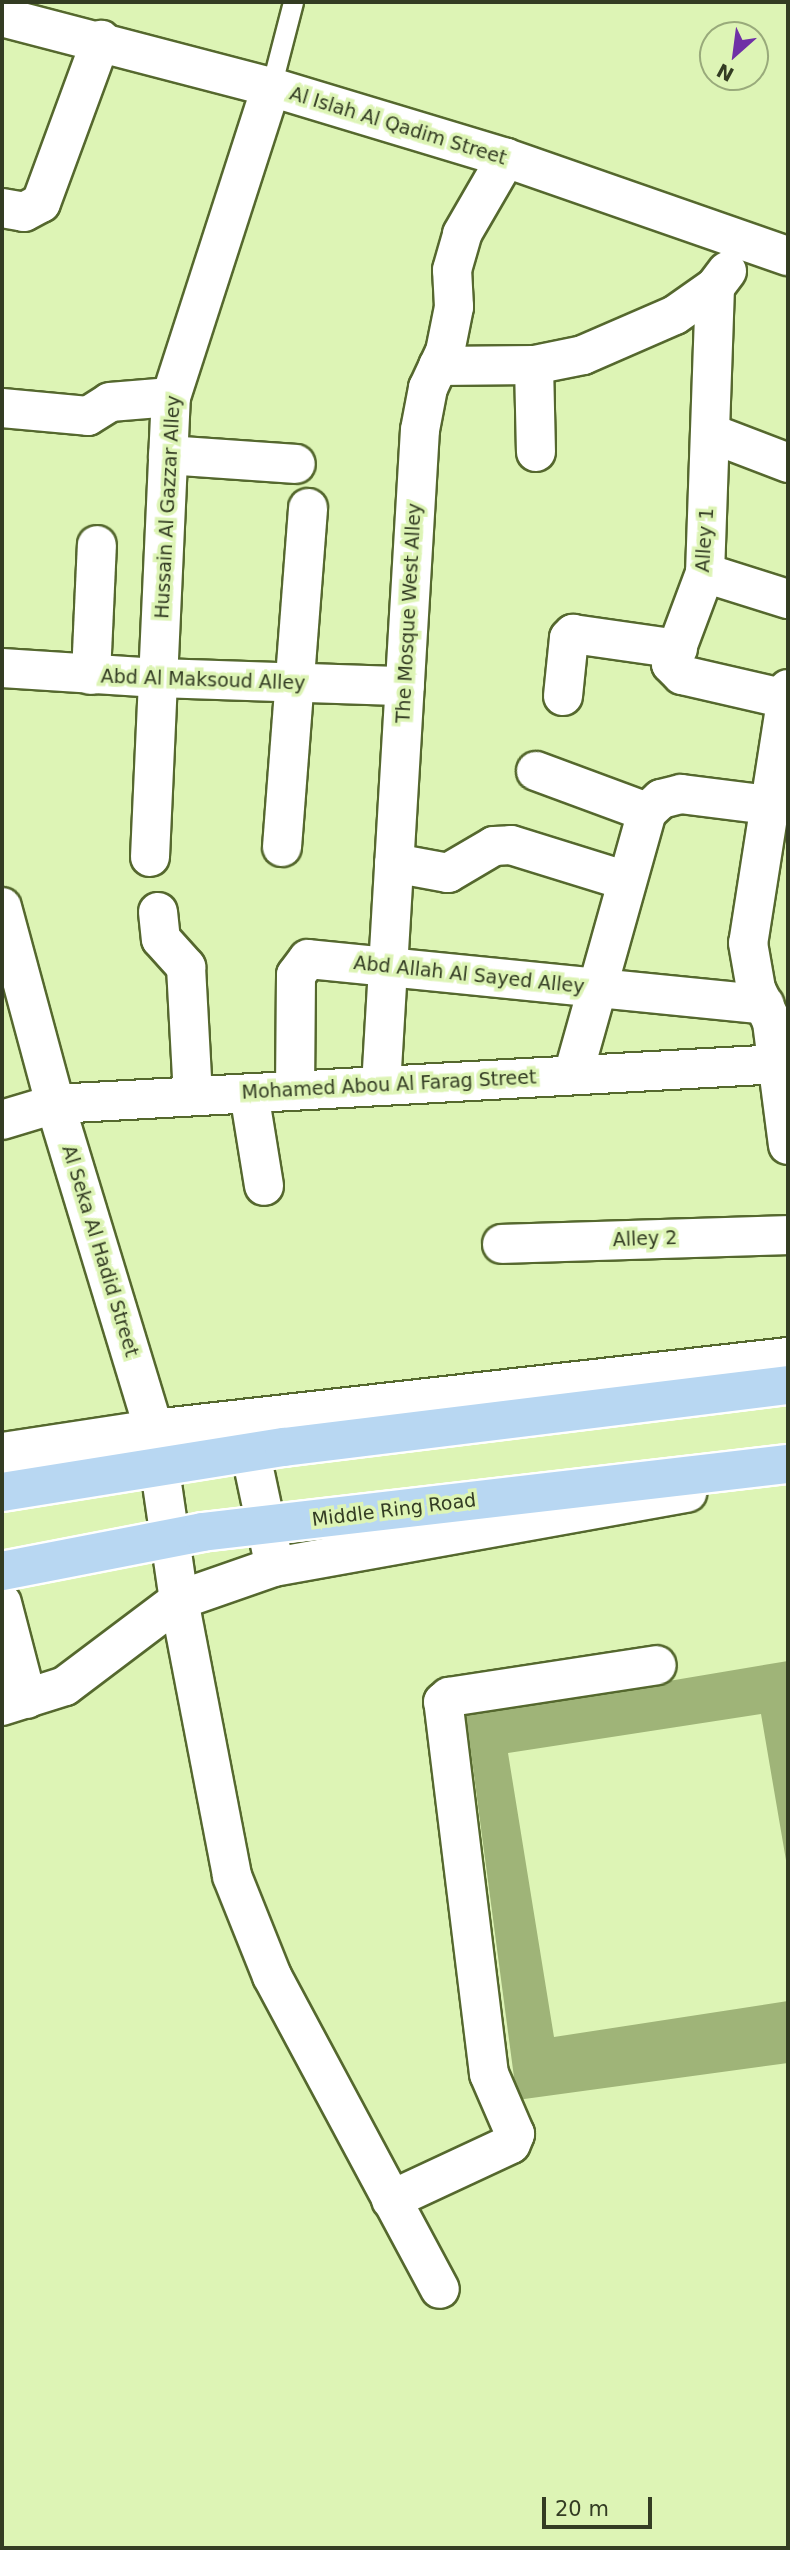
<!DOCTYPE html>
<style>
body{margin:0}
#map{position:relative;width:790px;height:2550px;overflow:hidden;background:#ddf4b5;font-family:"DejaVu Sans",sans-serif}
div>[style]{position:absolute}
.building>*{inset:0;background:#9fb478}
.roads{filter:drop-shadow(2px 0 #55682e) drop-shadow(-2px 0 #55682e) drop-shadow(0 2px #55682e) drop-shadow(0 -2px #55682e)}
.service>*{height:19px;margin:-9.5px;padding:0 9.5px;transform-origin:9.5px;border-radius:9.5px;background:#fff}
.minor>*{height:38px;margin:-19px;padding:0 19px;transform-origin:19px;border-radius:19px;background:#fff}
.tertiary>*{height:38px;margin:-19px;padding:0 19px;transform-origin:19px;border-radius:19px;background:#fff}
.secondary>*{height:38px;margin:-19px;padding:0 19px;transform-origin:19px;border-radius:19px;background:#fff}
.bridges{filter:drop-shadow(2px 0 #fff) drop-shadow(-2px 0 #fff) drop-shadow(0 2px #fff) drop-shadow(0 -2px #fff)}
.motorway-bridge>*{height:38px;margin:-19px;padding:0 19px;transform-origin:19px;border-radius:19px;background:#b8d7f2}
span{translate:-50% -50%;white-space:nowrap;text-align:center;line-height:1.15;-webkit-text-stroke:7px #ddf4b5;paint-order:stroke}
.street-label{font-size:19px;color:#333c23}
.frame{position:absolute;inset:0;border:4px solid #333c23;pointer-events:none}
.north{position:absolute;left:699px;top:21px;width:70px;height:70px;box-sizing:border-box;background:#ddf4b5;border:2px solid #99aa7b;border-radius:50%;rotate:208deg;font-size:19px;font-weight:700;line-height:28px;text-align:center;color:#333c23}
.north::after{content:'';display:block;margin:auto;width:24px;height:32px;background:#6f30a6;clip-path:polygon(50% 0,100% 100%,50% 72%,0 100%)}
.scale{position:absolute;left:542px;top:2497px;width:110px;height:32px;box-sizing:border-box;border:4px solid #333c23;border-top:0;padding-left:9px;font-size:21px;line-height:24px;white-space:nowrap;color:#333c23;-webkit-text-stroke:5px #ddf4b5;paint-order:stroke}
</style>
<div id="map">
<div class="building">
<i style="clip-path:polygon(788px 1661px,788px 1872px,761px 1714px,508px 1753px,554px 2037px,788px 2001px,788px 2063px,517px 2100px,466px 1715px)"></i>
</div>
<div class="roads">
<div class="service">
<i style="left:271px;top:87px;width:88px;rotate:-75.5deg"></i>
</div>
<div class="minor">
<i style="left:2px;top:17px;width:278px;rotate:14.6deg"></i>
<i style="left:271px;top:87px;width:245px;rotate:16.8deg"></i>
<i style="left:506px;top:158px;width:299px;rotate:19.2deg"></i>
<i style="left:2px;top:208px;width:22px;rotate:10deg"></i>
<i style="left:24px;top:212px;width:19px;rotate:-28deg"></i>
<i style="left:41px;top:203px;width:174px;rotate:-69.8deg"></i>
<i style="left:715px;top:287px;width:286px;rotate:92deg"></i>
<i style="left:705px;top:573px;width:97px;rotate:110.5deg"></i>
<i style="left:671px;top:664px;width:16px;rotate:45deg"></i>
<i style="left:682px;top:675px;width:107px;rotate:13deg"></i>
<i style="left:534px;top:365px;width:87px;rotate:88.7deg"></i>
<i style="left:438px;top:366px;width:96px;rotate:-0.6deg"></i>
<i style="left:534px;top:365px;width:50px;rotate:-11.5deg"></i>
<i style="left:583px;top:355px;width:100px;rotate:-23.5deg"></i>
<i style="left:675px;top:315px;width:49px;rotate:-35deg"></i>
<i style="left:715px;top:287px;width:20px;rotate:-53deg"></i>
<i style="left:2px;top:408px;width:86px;rotate:5.3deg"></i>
<i style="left:88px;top:416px;width:26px;rotate:-32deg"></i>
<i style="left:110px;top:402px;width:61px;rotate:-4.7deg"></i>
<i style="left:710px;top:433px;width:84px;rotate:21deg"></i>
<i style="left:168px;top:455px;width:128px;rotate:4deg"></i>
<i style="left:705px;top:573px;width:87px;rotate:17.4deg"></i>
<i style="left:2px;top:668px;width:156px;rotate:3.7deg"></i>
<i style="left:158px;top:678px;width:247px;rotate:1.9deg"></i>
<i style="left:91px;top:675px;width:130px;rotate:-87.4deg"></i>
<i style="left:788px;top:689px;width:257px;rotate:98.9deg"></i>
<i style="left:748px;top:943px;width:47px;rotate:80.1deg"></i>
<i style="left:756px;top:989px;width:37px;rotate:64deg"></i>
<i style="left:772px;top:1022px;width:124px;rotate:82.6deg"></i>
<i style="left:563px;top:696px;width:58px;rotate:-84.1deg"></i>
<i style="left:569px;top:638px;width:6px;rotate:-45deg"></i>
<i style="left:573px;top:634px;width:106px;rotate:8.1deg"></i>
<i style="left:536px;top:771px;width:118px;rotate:20.3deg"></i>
<i style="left:282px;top:847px;width:340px;rotate:-85.6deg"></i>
<i style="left:150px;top:857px;width:460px;rotate:-87.4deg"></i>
<i style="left:171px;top:397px;width:326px;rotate:-72.1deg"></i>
<i style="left:394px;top:863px;width:55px;rotate:10.5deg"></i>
<i style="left:448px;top:873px;width:53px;rotate:-30.4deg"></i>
<i style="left:494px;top:846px;width:17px;rotate:-3deg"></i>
<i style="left:511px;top:845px;width:121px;rotate:17.2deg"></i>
<i style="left:158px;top:912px;width:27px;rotate:84deg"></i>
<i style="left:161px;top:939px;width:38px;rotate:48deg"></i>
<i style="left:186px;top:967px;width:129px;rotate:86.9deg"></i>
<i style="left:573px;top:1075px;width:273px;rotate:-74.3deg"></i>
<i style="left:647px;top:812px;width:19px;rotate:-43deg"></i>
<i style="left:661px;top:799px;width:21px;rotate:-14deg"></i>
<i style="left:681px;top:794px;width:88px;rotate:7.2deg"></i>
<i style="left:381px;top:1086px;width:657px;rotate:-86.6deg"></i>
<i style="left:420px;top:430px;width:43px;rotate:-79.2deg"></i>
<i style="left:428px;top:388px;width:40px;rotate:-65deg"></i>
<i style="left:445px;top:352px;width:46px;rotate:-78.7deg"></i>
<i style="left:454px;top:307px;width:37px;rotate:-93deg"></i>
<i style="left:452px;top:270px;width:37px;rotate:-74deg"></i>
<i style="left:462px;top:234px;width:88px;rotate:-59.9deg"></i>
<i style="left:295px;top:1091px;width:116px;rotate:-89.5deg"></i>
<i style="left:296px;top:975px;width:20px;rotate:-53deg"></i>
<i style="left:308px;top:959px;width:459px;rotate:5.7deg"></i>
<i style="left:249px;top:1093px;width:94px;rotate:80.8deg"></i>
<i style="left:2px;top:1120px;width:55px;rotate:-16.8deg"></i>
<i style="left:55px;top:1104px;width:725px;rotate:-3.16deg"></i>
<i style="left:502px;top:1244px;width:286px;rotate:-1.8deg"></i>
<i style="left:179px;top:1600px;width:281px;rotate:79.1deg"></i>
<i style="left:232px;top:1876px;width:108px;rotate:68.2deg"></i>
<i style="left:272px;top:1976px;width:355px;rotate:61.8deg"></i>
<i style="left:391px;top:2200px;width:132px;rotate:-25deg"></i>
<i style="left:511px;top:2144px;width:11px;rotate:-68deg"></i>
<i style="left:515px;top:2134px;width:65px;rotate:-113.4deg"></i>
<i style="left:489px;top:2074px;width:375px;rotate:-97deg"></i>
<i style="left:443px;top:1702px;width:8px;rotate:-40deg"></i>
<i style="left:449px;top:1697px;width:210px;rotate:-8.7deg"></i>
</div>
<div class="tertiary">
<i style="left:2px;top:907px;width:204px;rotate:74.9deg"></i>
<i style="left:55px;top:1104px;width:340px;rotate:73.1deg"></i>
<i style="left:154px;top:1429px;width:173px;rotate:81.7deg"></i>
<i style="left:179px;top:1600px;width:101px;rotate:-19.2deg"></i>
<i style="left:274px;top:1567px;width:420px;rotate:-10.2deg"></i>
<i style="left:244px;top:1422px;width:139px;rotate:78deg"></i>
<i style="left:2px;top:1452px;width:154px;rotate:-8.6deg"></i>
<i style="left:154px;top:1429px;width:638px;rotate:-6.48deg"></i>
<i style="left:2px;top:1603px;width:99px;rotate:75.4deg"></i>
</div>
<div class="secondary">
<i style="left:2px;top:1624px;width:4px;rotate:-14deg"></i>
<i style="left:2px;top:1706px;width:66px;rotate:-17.6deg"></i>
<i style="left:65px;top:1686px;width:143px;rotate:-37deg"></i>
</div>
</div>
<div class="bridges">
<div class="motorway-bridge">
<i style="left:2px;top:1492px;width:286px;rotate:-9.1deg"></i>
<i style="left:284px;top:1447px;width:508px;rotate:-7.01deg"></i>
<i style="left:2px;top:1571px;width:204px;rotate:-11deg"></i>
<i style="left:202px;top:1532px;width:590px;rotate:-6.62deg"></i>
</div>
</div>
<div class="street-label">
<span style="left:398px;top:126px;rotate:17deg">Al Islah Al Qadim Street</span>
<span style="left:168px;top:507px;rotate:-87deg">Hussain Al Gazzar Alley</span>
<span style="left:705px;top:540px;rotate:-86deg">Alley 1</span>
<span style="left:409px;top:613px;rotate:-87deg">The Mosque West Alley</span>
<span style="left:203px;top:680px;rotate:2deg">Abd Al Maksoud Alley</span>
<span style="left:469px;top:975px;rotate:6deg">Abd Allah Al Sayed Alley</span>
<span style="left:389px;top:1085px;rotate:-3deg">Mohamed Abou Al Farag Street</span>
<span style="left:645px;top:1239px;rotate:-2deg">Alley 2</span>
<span style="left:100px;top:1251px;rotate:73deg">Al Seka Al Hadid Street</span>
<span style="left:394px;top:1510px;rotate:-7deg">Middle Ring Road</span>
</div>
<div class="frame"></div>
<div class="north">N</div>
<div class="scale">20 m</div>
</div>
